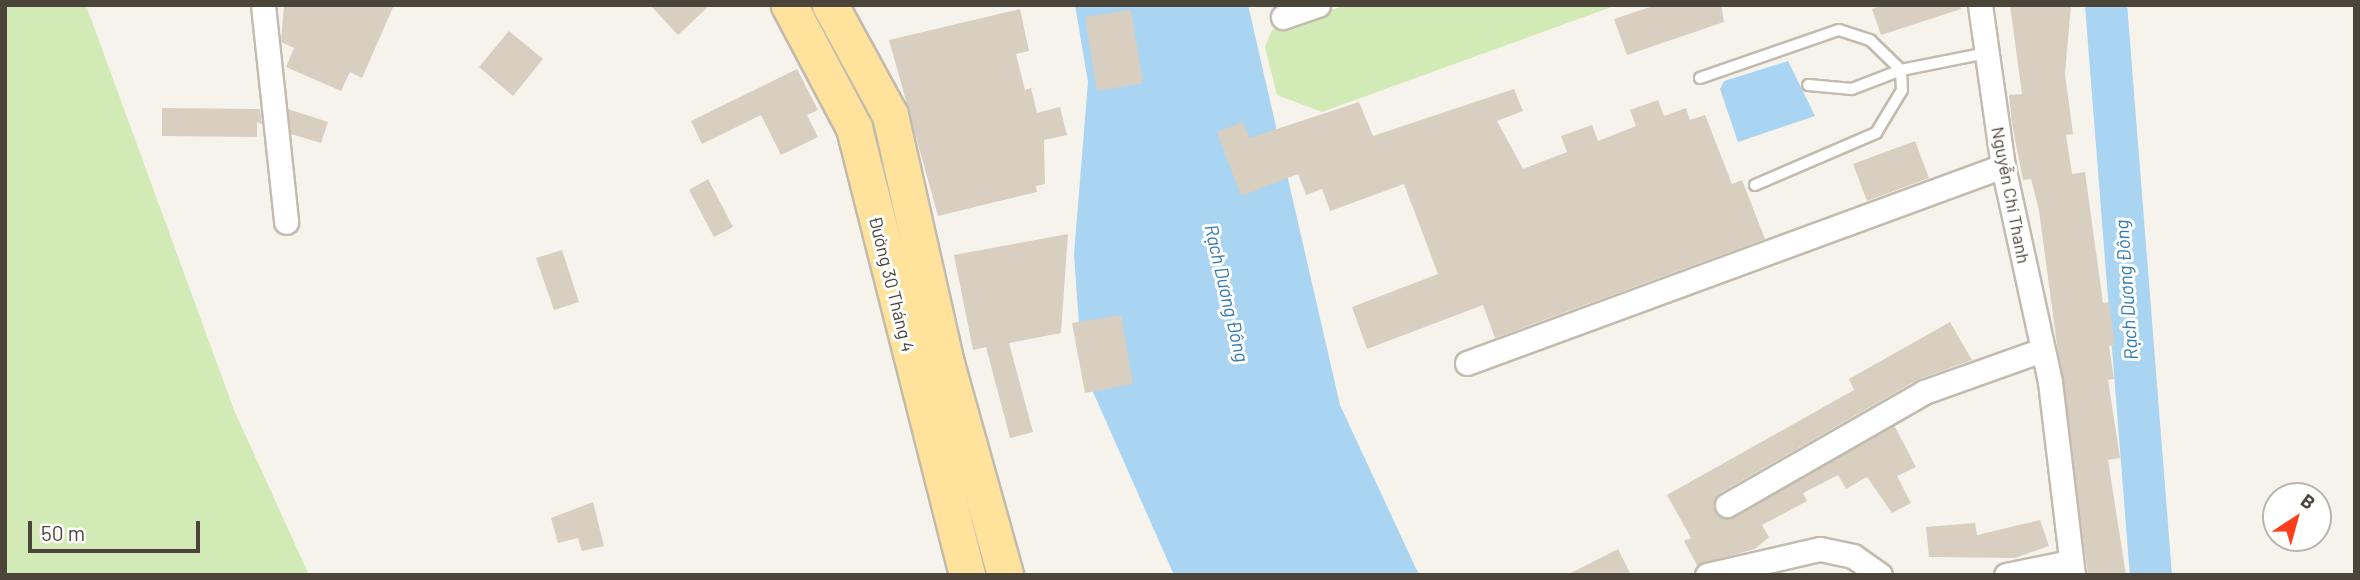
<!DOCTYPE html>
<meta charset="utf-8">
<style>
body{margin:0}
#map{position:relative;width:2360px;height:580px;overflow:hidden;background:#f6f3ec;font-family:Barlow,sans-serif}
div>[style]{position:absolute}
.green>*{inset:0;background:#d2eab5}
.water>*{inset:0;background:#a9d4f2}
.river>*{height:42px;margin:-21px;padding:0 21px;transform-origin:21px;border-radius:21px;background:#a9d4f2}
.building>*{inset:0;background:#d8cfc1}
.roads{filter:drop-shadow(2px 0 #c2bbae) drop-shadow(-2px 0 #c2bbae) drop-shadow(0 2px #c2bbae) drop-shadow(0 -2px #c2bbae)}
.service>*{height:10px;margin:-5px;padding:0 5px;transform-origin:5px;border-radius:5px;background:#fff}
.minor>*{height:23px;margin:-11.5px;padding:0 11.5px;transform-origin:11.5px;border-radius:11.5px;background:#fff}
.primary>*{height:35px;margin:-17.5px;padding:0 17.5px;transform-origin:17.5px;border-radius:17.5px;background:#ffe39c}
span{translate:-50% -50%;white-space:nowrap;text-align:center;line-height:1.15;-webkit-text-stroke:6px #fff;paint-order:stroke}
.street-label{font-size:18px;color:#4b4439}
.water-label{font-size:19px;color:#2e7ab2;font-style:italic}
.frame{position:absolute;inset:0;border:7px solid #4b4439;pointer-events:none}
.north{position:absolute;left:2262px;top:482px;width:70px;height:70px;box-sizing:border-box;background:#fff;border:2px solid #b7b4b0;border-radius:50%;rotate:36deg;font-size:19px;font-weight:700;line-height:28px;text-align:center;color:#4b4439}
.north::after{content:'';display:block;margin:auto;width:24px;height:32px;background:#fc3f1d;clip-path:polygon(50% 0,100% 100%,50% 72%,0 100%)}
.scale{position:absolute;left:28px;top:521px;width:172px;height:32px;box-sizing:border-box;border:4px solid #4b4439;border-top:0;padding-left:9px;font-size:21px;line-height:24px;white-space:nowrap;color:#4b4439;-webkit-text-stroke:5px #fff;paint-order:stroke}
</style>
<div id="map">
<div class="green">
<i style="clip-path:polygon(5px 5px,86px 5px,234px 410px,309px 575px,5px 575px)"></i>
<i style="clip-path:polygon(1346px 5px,1617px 5px,1322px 112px,1277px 95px,1265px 47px,1272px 30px)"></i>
</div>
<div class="water">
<i style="clip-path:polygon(1075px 5px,1248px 5px,1340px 405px,1419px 575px,1174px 575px,1082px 367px,1074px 254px,1088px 82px)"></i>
<i style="clip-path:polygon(1788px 61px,1815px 116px,1738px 142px,1720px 89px,1724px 81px)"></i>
</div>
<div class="river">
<i style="left:2106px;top:5px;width:572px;rotate:85.49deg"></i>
</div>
<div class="building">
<i style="clip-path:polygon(284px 5px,394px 5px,362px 78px,350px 72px,341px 91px,286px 67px,294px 48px,281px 42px)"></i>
<i style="clip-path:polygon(650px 5px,710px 5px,678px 35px)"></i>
<i style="clip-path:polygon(1656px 5px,1721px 5px,1724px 22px,1627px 55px,1614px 19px)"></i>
<i style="clip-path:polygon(1883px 5px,1960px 5px,1961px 9px,1881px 35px,1872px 9px)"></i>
<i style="clip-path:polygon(2010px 5px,2071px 5px,2065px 74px,2073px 134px,2066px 135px,2072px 174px,2085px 172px,2103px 303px,2109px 302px,2115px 345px,2109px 346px,2114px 379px,2108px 380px,2120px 458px,2108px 460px,2126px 575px,2088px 575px,2039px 211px,2031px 179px,2023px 180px,2012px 124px,2009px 95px,2022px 94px)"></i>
<i style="clip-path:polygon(1020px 9px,1029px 51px,1016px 54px,1025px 90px,1031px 88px,1037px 113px,1060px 107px,1067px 135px,1044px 140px,1045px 184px,1036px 186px,1037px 192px,938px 216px,889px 40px)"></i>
<i style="clip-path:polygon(1131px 10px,1143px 83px,1097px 91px,1085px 17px)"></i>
<i style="clip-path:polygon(509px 31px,543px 59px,513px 96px,479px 67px)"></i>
<i style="clip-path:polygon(797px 69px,818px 110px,807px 115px,818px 137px,781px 155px,761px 115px,702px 144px,691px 121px)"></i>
<i style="clip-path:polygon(1514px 89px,1523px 111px,1497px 121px,1523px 169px,1567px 152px,1561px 136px,1592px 125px,1598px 141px,1636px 126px,1630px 110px,1658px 100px,1664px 116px,1686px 108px,1690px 120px,1705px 115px,1732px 184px,1742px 180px,1765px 239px,1495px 338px,1483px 305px,1367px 349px,1352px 307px,1438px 274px,1404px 184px,1330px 211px,1322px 189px,1306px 195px,1298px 174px,1241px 196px,1217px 132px,1243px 122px,1249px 138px,1359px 102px,1373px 136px)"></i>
<i style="clip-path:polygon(162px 108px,260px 109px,262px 124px,257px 122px,257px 137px,162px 136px)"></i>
<i style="clip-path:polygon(288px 109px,328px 122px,321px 143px,291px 134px)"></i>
<i style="clip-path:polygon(1915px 141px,1929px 178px,1867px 201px,1853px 164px)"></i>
<i style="clip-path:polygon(708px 179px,733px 227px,714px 237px,689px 190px)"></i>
<i style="clip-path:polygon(1068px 234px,1061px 333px,1009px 343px,1033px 432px,1010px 438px,986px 347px,973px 350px,954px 255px)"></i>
<i style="clip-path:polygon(562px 250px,579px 302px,554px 310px,536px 258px)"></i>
<i style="clip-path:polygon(1121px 315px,1133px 384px,1085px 393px,1072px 323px)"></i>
<i style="clip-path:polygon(1950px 322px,1972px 360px,1917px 380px,1720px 493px,1713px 506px,1721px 517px,1734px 517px,1894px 425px,1916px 467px,1897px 476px,1911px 503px,1892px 513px,1867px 477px,1846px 489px,1838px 475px,1803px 493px,1807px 501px,1762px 525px,1769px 537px,1755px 549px,1697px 565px,1684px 541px,1691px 538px,1667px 495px,1854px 390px,1849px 379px)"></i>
<i style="clip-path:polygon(593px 502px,604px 546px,582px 551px,578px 538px,558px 543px,551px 518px)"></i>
<i style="clip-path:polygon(2040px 520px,2049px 546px,2015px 558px,1929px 557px,1926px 527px,1975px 523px,1977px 535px)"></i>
<i style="clip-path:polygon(1618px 549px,1631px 575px,1567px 575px)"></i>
</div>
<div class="roads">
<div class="service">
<i style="left:1700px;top:78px;width:147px;rotate:-19.1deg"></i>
<i style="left:1839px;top:30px;width:33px;rotate:18deg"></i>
<i style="left:1870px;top:40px;width:43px;rotate:44.1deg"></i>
<i style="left:1901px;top:70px;width:53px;rotate:158.8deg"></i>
<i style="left:1852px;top:89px;width:44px;rotate:-174.8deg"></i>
<i style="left:1755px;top:185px;width:132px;rotate:-23.3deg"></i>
<i style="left:1876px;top:133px;width:50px;rotate:-58.8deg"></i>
<i style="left:1902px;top:90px;width:20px;rotate:-93deg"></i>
<i style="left:1901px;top:70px;width:88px;rotate:-11.2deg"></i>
</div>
<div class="minor">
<i style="left:263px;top:5px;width:218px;rotate:83.9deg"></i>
<i style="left:1980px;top:5px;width:163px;rotate:81.9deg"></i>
<i style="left:2003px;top:166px;width:221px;rotate:77.7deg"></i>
<i style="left:2050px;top:382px;width:194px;rotate:83.2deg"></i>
<i style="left:1283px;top:17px;width:37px;rotate:-19deg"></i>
<i style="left:1467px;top:363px;width:571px;rotate:-20.18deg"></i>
<i style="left:1727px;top:505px;width:227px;rotate:-29.8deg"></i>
<i style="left:1924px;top:392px;width:125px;rotate:-19.6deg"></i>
<i style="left:1707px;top:575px;width:116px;rotate:-13deg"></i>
<i style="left:1820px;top:549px;width:34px;rotate:12deg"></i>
<i style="left:1853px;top:556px;width:33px;rotate:35deg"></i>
<i style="left:2006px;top:575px;width:65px;rotate:-11.5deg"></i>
</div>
<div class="primary">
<i style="left:789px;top:5px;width:139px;rotate:62.1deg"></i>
<i style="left:854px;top:128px;width:461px;rotate:75.8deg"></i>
<i style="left:830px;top:5px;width:125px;rotate:61.4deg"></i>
<i style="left:890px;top:115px;width:254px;rotate:77.3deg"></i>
<i style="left:946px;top:363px;width:220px;rotate:74.4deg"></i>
</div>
</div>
<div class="street-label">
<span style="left:2011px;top:195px;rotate:79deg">Nguyễn Chí Thanh</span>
<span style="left:892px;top:284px;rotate:76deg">Đường 30 Tháng 4</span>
</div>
<div class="water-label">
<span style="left:2126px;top:290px;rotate:-94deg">Rạch Dương Đông</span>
<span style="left:1227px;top:293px;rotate:77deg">Rạch Dương Đông</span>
</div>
<div class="frame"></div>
<div class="north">B</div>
<div class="scale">50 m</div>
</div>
